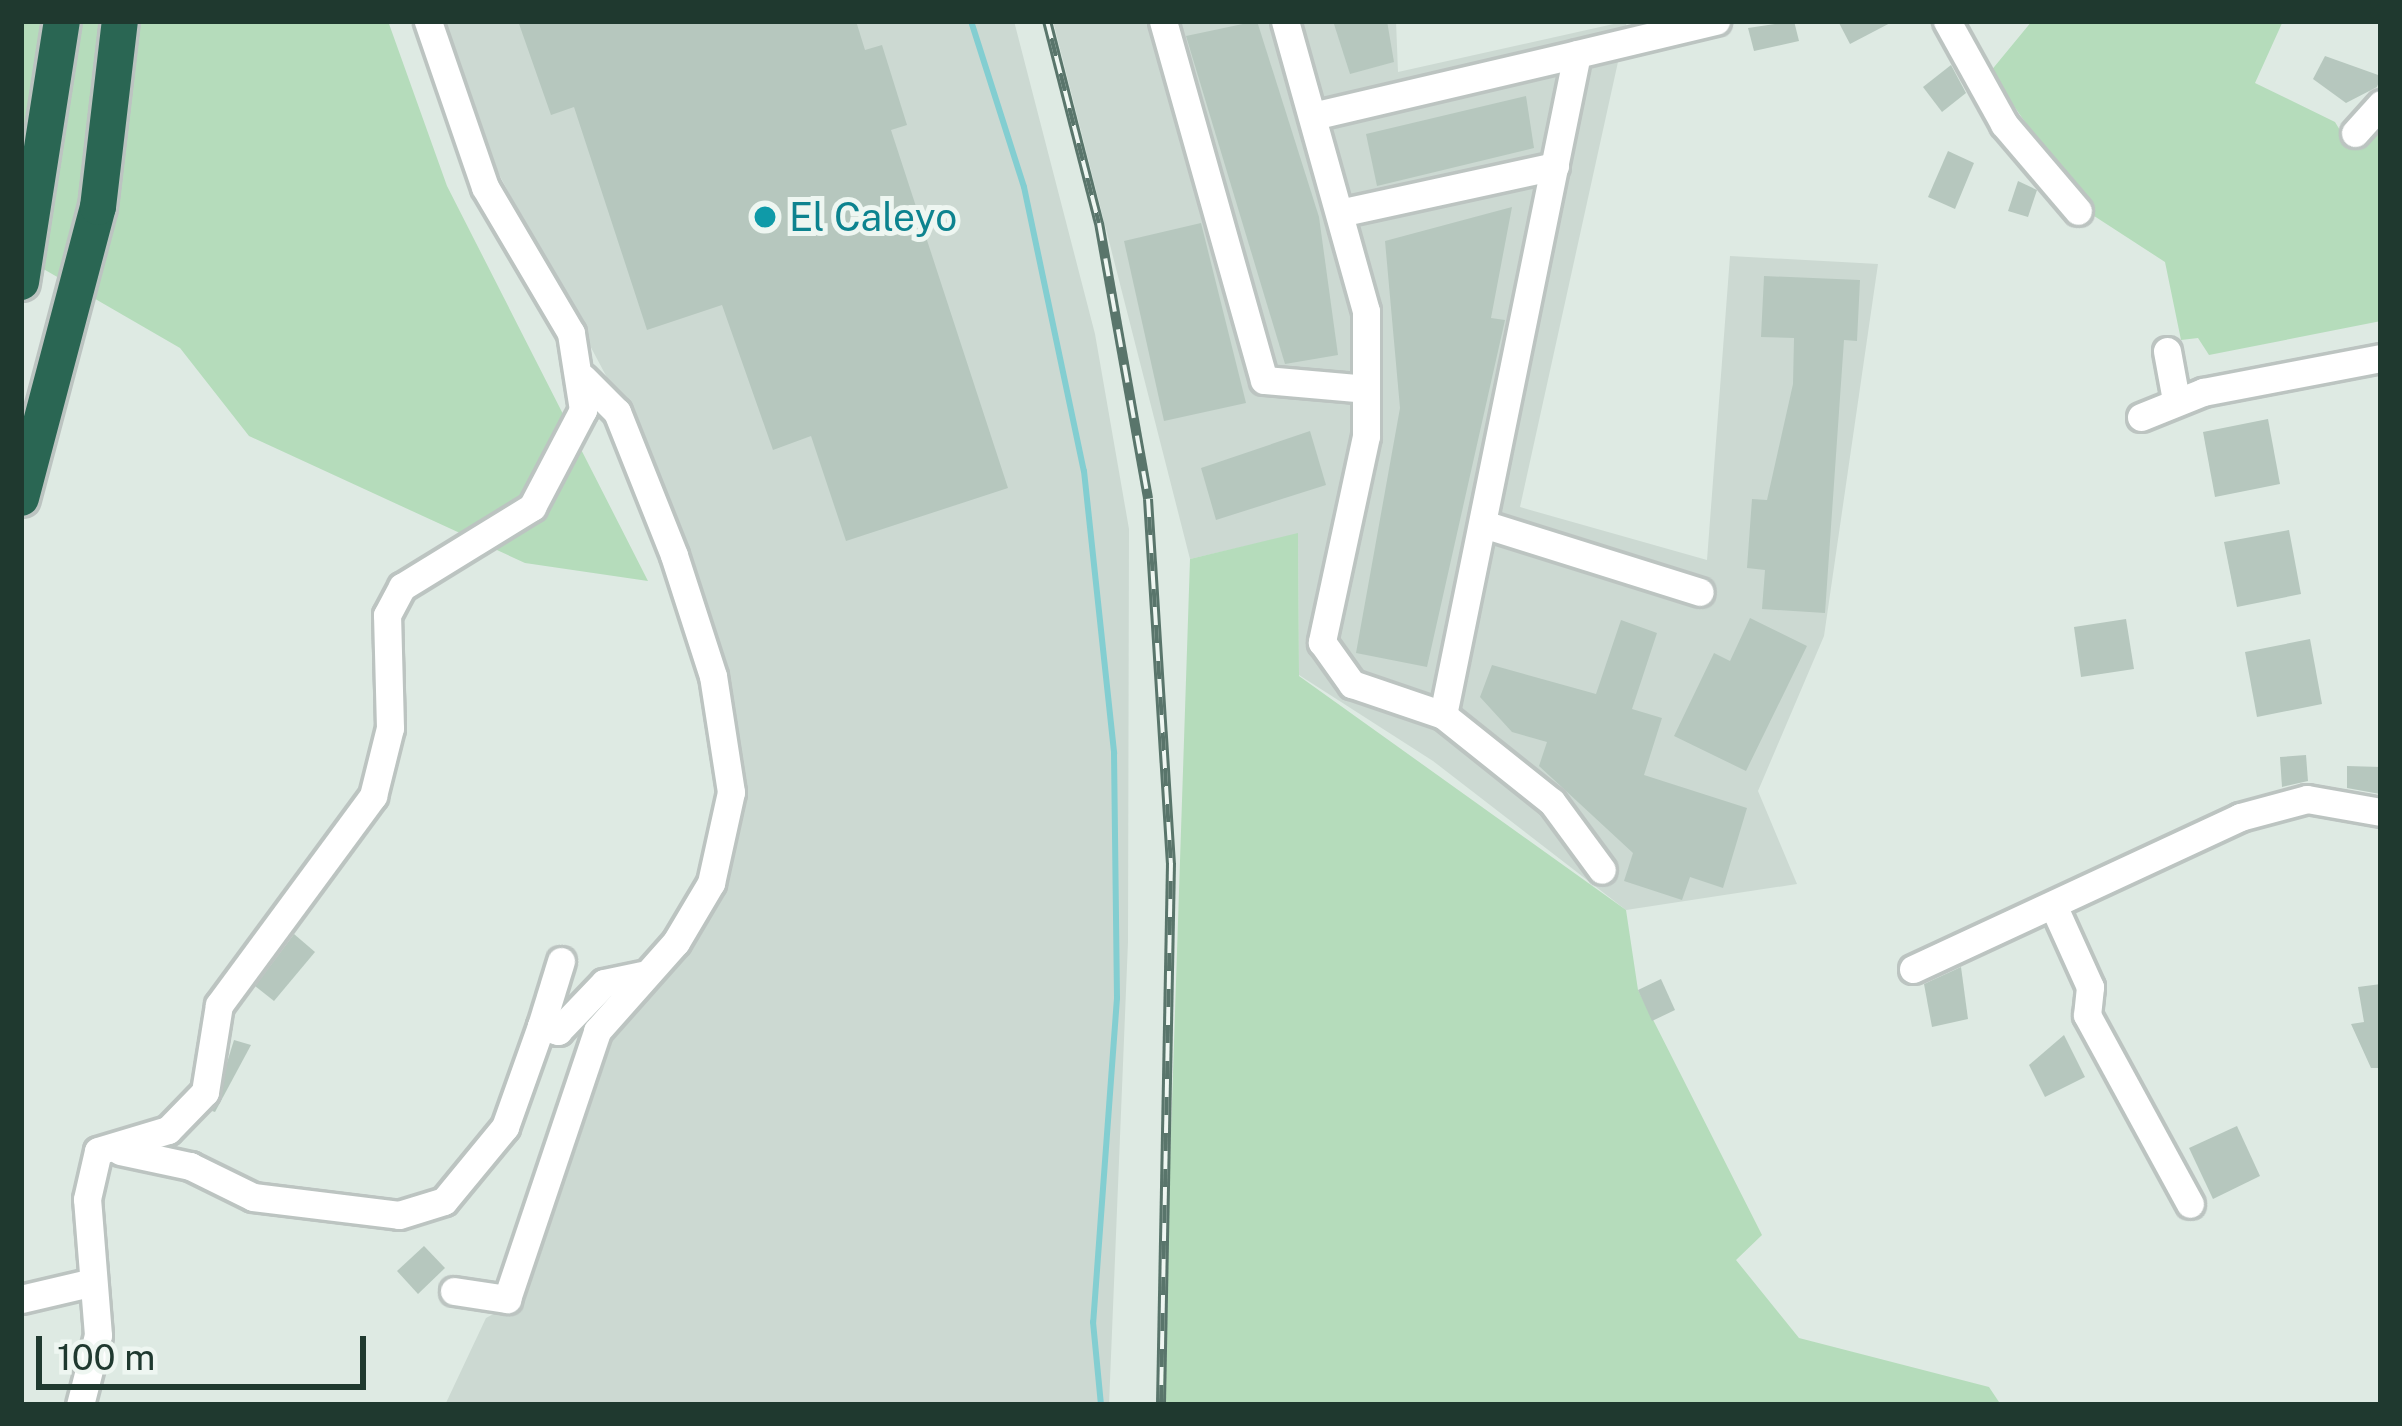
<!DOCTYPE html>
<style>
body{margin:0}
#map{position:relative;width:2402px;height:1426px;overflow:hidden;background:#deeae3;font-family:"Public Sans",sans-serif}
div>[style]{position:absolute}
.built>*{inset:0;background:#ccd9d2}
.green>*{inset:0;background:#b5dcbb}
.stream>*{height:6px;margin:-3px;padding:0 3px;transform-origin:3px;border-radius:3px;background:#83ced1}
.building>*{inset:0;background:#b6c7be}
.roads{filter:drop-shadow(3px 0 #bcc4c1) drop-shadow(-3px 0 #bcc4c1) drop-shadow(0 3px #bcc4c1) drop-shadow(0 -3px #bcc4c1)}
.minor>*{height:27px;margin:-13.5px;padding:0 13.5px;transform-origin:13.5px;border-radius:13.5px;background:#fff}
.highway>*{height:36px;margin:-18px;padding:0 18px;transform-origin:18px;border-radius:18px;background:#2a6653}
.rail>*{height:10px;margin-top:-5px;transform-origin:0;background:repeating-linear-gradient(90deg,#eef6f1 0 18px,#59756b 0 36px);box-sizing:border-box;border-block:3px solid #59756b}
.dots>*{width:33px;height:33px;translate:-50% -50%;box-sizing:border-box;border:6px solid #eef6f1;border-radius:50%}
span{translate:-50% -50%;white-space:nowrap;text-align:center;line-height:1.15;-webkit-text-stroke:10px #eef6f1;paint-order:stroke}
.culture-label{font-size:39px;color:#0d838f}
.left{translate:0 -50%;text-align:left}
.frame{position:absolute;inset:0;border:24px solid #1f392f;pointer-events:none}
.scale{position:absolute;left:36px;top:1336px;width:330px;height:54px;box-sizing:border-box;border:6px solid #1f392f;border-top:0;padding-left:15px;font-size:36px;line-height:42px;white-space:nowrap;color:#1f392f;-webkit-text-stroke:9px #eef6f1;paint-order:stroke}
</style>
<div id="map">
<div class="built">
<i style="clip-path:polygon(444px 21px,1014px 21px,1095px 334px,1129px 529px,1128px 942px,1109px 1405px,445px 1405px,486px 1318px,519px 1300px,605px 1035px,707px 917px,731px 855px,741px 772px,654px 466px,494px 165px)"></i>
<i style="clip-path:polygon(1053px 21px,1396px 21px,1398px 72px,1627px 21px,1520px 507px,1707px 560px,1730px 256px,1878px 264px,1824px 636px,1758px 791px,1797px 884px,1626px 910px,1433px 761px,1299px 675px,1298px 534px,1190px 559px)"></i>
</div>
<div class="green">
<i style="clip-path:polygon(21px 21px,388px 21px,447px 186px,648px 581px,525px 563px,249px 436px,180px 348px,21px 256px)"></i>
<i style="clip-path:polygon(2032px 21px,2283px 21px,2255px 83px,2335px 122px,2349px 145px,2381px 113px,2381px 321px,2209px 355px,2198px 338px,2181px 340px,2165px 262px,2088px 212px,1990px 72px)"></i>
<i style="clip-path:polygon(1298px 533px,1299px 676px,1626px 910px,1638px 990px,1762px 1235px,1736px 1260px,1799px 1338px,1989px 1387px,2001px 1405px,1162px 1405px,1190px 559px)"></i>
</div>
<div class="stream">
<i style="left:971px;top:21px;width:174px;rotate:72.3deg"></i>
<i style="left:1024px;top:187px;width:290px;rotate:78.1deg"></i>
<i style="left:1084px;top:471px;width:284px;rotate:83.9deg"></i>
<i style="left:1114px;top:753px;width:245px;rotate:89.3deg"></i>
<i style="left:1117px;top:998px;width:325px;rotate:94.2deg"></i>
<i style="left:1093px;top:1322px;width:83px;rotate:84.5deg"></i>
</div>
<div class="building">
<i style="clip-path:polygon(518px 21px,856px 21px,865px 50px,882px 45px,907px 125px,891px 130px,1008px 488px,846px 541px,811px 436px,773px 450px,722px 305px,647px 330px,574px 107px,551px 115px)"></i>
<i style="clip-path:polygon(1257px 21px,1319px 217px,1338px 355px,1285px 364px,1186px 36px)"></i>
<i style="clip-path:polygon(1333px 21px,1387px 21px,1394px 62px,1350px 74px)"></i>
<i style="clip-path:polygon(1794px 21px,1799px 41px,1754px 51px,1748px 28px)"></i>
<i style="clip-path:polygon(1838px 21px,1894px 21px,1850px 44px)"></i>
<i style="clip-path:polygon(2325px 56px,2381px 76px,2377px 87px,2346px 103px,2313px 79px)"></i>
<i style="clip-path:polygon(1951px 65px,1966px 93px,1942px 112px,1923px 87px)"></i>
<i style="clip-path:polygon(1526px 96px,1534px 148px,1377px 186px,1366px 134px)"></i>
<i style="clip-path:polygon(1948px 151px,1974px 163px,1955px 209px,1928px 197px)"></i>
<i style="clip-path:polygon(2018px 181px,2037px 190px,2028px 217px,2008px 211px)"></i>
<i style="clip-path:polygon(1512px 207px,1491px 318px,1505px 320px,1427px 667px,1356px 653px,1400px 408px,1385px 241px)"></i>
<i style="clip-path:polygon(1201px 223px,1246px 403px,1164px 421px,1124px 241px)"></i>
<i style="clip-path:polygon(1764px 276px,1860px 280px,1857px 341px,1844px 340px,1825px 613px,1762px 609px,1765px 570px,1747px 568px,1752px 499px,1767px 500px,1793px 384px,1794px 338px,1761px 337px)"></i>
<i style="clip-path:polygon(2268px 419px,2280px 484px,2215px 497px,2203px 432px)"></i>
<i style="clip-path:polygon(1310px 431px,1326px 485px,1216px 520px,1201px 468px)"></i>
<i style="clip-path:polygon(2289px 530px,2301px 594px,2237px 607px,2224px 542px)"></i>
<i style="clip-path:polygon(1750px 618px,1807px 646px,1746px 771px,1674px 736px,1714px 653px,1730px 661px)"></i>
<i style="clip-path:polygon(2126px 619px,2134px 669px,2081px 677px,2074px 627px)"></i>
<i style="clip-path:polygon(1621px 620px,1657px 633px,1632px 709px,1662px 718px,1644px 775px,1747px 808px,1723px 888px,1690px 877px,1682px 900px,1624px 881px,1633px 853px,1539px 766px,1547px 742px,1512px 732px,1480px 697px,1492px 665px,1596px 694px)"></i>
<i style="clip-path:polygon(2310px 639px,2322px 704px,2257px 717px,2245px 652px)"></i>
<i style="clip-path:polygon(2306px 755px,2308px 781px,2282px 787px,2280px 757px)"></i>
<i style="clip-path:polygon(2347px 766px,2381px 767px,2380px 794px,2347px 788px)"></i>
<i style="clip-path:polygon(294px 934px,315px 952px,274px 1001px,255px 986px)"></i>
<i style="clip-path:polygon(1961px 967px,1968px 1019px,1932px 1027px,1924px 984px)"></i>
<i style="clip-path:polygon(1661px 979px,1675px 1010px,1652px 1021px,1638px 990px)"></i>
<i style="clip-path:polygon(2381px 984px,2381px 1068px,2371px 1068px,2351px 1024px,2364px 1022px,2358px 987px)"></i>
<i style="clip-path:polygon(2064px 1035px,2085px 1077px,2045px 1097px,2029px 1065px)"></i>
<i style="clip-path:polygon(234px 1040px,251px 1045px,215px 1112px,212px 1111px)"></i>
<i style="clip-path:polygon(2237px 1126px,2260px 1176px,2213px 1199px,2189px 1148px)"></i>
<i style="clip-path:polygon(424px 1246px,445px 1268px,418px 1294px,397px 1271px)"></i>
</div>
<div class="roads">
<div class="minor">
<i style="left:1163px;top:21px;width:373px;rotate:74.3deg"></i>
<i style="left:1264px;top:380px;width:102px;rotate:5deg"></i>
<i style="left:1285px;top:21px;width:301px;rotate:74.4deg"></i>
<i style="left:1366px;top:311px;width:125px;rotate:90deg"></i>
<i style="left:1366px;top:436px;width:211px;rotate:102.1deg"></i>
<i style="left:1322px;top:642px;width:52px;rotate:54.5deg"></i>
<i style="left:1352px;top:684px;width:96px;rotate:18.8deg"></i>
<i style="left:1443px;top:715px;width:674px;rotate:-78.54deg"></i>
<i style="left:1577px;top:54px;width:143px;rotate:-13.4deg"></i>
<i style="left:1947px;top:21px;width:118px;rotate:61deg"></i>
<i style="left:2004px;top:124px;width:114px;rotate:49.6deg"></i>
<i style="left:1317px;top:115px;width:267px;rotate:-13.2deg"></i>
<i style="left:2355px;top:133px;width:39px;rotate:-48deg"></i>
<i style="left:1344px;top:212px;width:216px;rotate:-12.3deg"></i>
<i style="left:2167px;top:351px;width:50px;rotate:79.6deg"></i>
<i style="left:2141px;top:417px;width:67px;rotate:-22deg"></i>
<i style="left:2203px;top:392px;width:181px;rotate:-10.8deg"></i>
<i style="left:1483px;top:524px;width:227px;rotate:17.4deg"></i>
<i style="left:1443px;top:715px;width:139px;rotate:38.6deg"></i>
<i style="left:1552px;top:802px;width:84px;rotate:53.7deg"></i>
<i style="left:2053px;top:905px;width:90px;rotate:65.7deg"></i>
<i style="left:2090px;top:987px;width:28px;rotate:96deg"></i>
<i style="left:2087px;top:1015px;width:215px;rotate:61.4deg"></i>
<i style="left:1913px;top:969px;width:361px;rotate:-24.9deg"></i>
<i style="left:2240px;top:817px;width:69px;rotate:-15deg"></i>
<i style="left:2307px;top:799px;width:75px;rotate:10deg"></i>
<i style="left:541px;top:1026px;width:68px;rotate:-72.9deg"></i>
<i style="left:120px;top:1151px;width:72px;rotate:12.1deg"></i>
<i style="left:190px;top:1166px;width:70px;rotate:26.2deg"></i>
<i style="left:253px;top:1197px;width:147px;rotate:7deg"></i>
<i style="left:399px;top:1215px;width:47px;rotate:-17.3deg"></i>
<i style="left:444px;top:1201px;width:96px;rotate:-50.5deg"></i>
<i style="left:505px;top:1127px;width:107px;rotate:-70.4deg"></i>
<i style="left:541px;top:1026px;width:18px;rotate:16deg"></i>
<i style="left:558px;top:1031px;width:66px;rotate:-46.2deg"></i>
<i style="left:604px;top:983px;width:39px;rotate:-12deg"></i>
<i style="left:454px;top:1291px;width:54px;rotate:8.6deg"></i>
<i style="left:507px;top:1299px;width:283px;rotate:-71.4deg"></i>
<i style="left:597px;top:1031px;width:119px;rotate:-48.4deg"></i>
<i style="left:676px;top:942px;width:69px;rotate:-59.3deg"></i>
<i style="left:711px;top:883px;width:93px;rotate:-77.6deg"></i>
<i style="left:731px;top:792px;width:117px;rotate:-98.8deg"></i>
<i style="left:713px;top:676px;width:127px;rotate:-107.9deg"></i>
<i style="left:674px;top:555px;width:154px;rotate:-111.7deg"></i>
<i style="left:617px;top:412px;width:48px;rotate:-135deg"></i>
<i style="left:21px;top:1299px;width:70px;rotate:-13.2deg"></i>
<i style="left:80px;top:1405px;width:72px;rotate:-75.6deg"></i>
<i style="left:98px;top:1335px;width:136px;rotate:-94.6deg"></i>
<i style="left:87px;top:1199px;width:49px;rotate:-77.1deg"></i>
<i style="left:98px;top:1151px;width:73px;rotate:-16.7deg"></i>
<i style="left:168px;top:1130px;width:53px;rotate:-45.8deg"></i>
<i style="left:205px;top:1092px;width:88px;rotate:-80.9deg"></i>
<i style="left:219px;top:1005px;width:260px;rotate:-53.6deg"></i>
<i style="left:373px;top:796px;width:70px;rotate:-76deg"></i>
<i style="left:390px;top:728px;width:113px;rotate:-91.5deg"></i>
<i style="left:387px;top:615px;width:32px;rotate:-62deg"></i>
<i style="left:402px;top:587px;width:153px;rotate:-31.6deg"></i>
<i style="left:532px;top:507px;width:110px;rotate:-62.3deg"></i>
<i style="left:583px;top:410px;width:78px;rotate:-98.9deg"></i>
<i style="left:571px;top:333px;width:169px;rotate:-120.5deg"></i>
<i style="left:485px;top:187px;width:176px;rotate:-109deg"></i>
</div>
<div class="highway">
<i style="left:21px;top:282px;width:264px;rotate:-81.1deg"></i>
<i style="left:21px;top:498px;width:301px;rotate:-75.2deg"></i>
<i style="left:98px;top:207px;width:187px;rotate:-83.3deg"></i>
</div>
</div>
<div class="rail">
<i style="left:1047px;top:21px;width:209px;rotate:75.6deg"></i>
<i style="left:1099px;top:223px;width:280px;rotate:79.9deg"></i>
<i style="left:1148px;top:499px;width:365px;rotate:86.4deg"></i>
<i style="left:1171px;top:863px;width:542px;rotate:91.06deg"></i>
</div>
<div class="dots">
<i style="left:765px;top:217px;background:#0f9aa8"></i>
</div>
<div class="culture-label">
<span class="left" style="left:789px;top:217px">El Caleyo</span>
</div>
<div class="frame"></div>
<div class="scale">100 m</div>
</div>
